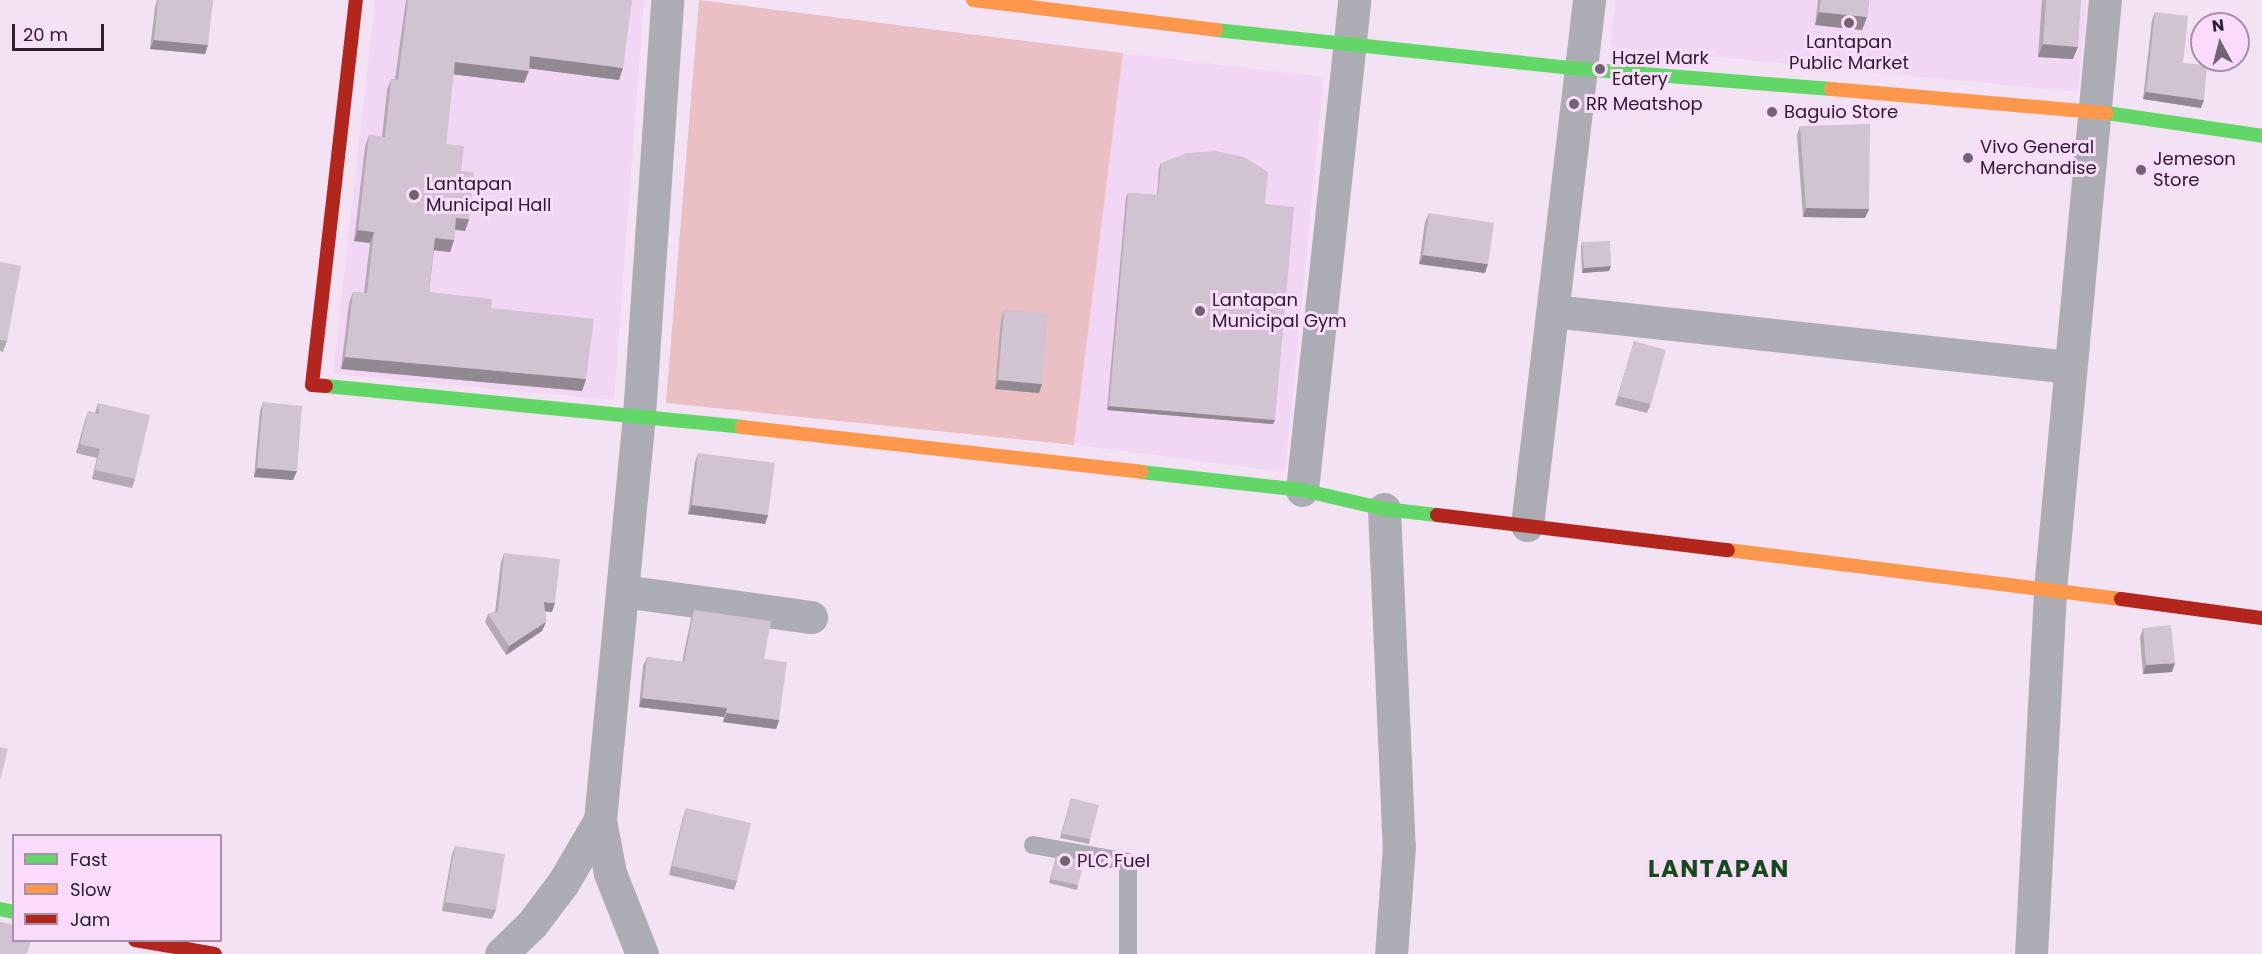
<!DOCTYPE html>
<style>
body{margin:0}
#map{position:relative;width:2262px;height:954px;overflow:hidden;background:#f3e2f4;font-family:Poppins,sans-serif}
div>[style]{position:absolute}
.built>*{inset:0;background:#f2d7f4}
.green>*{inset:0;background:#ebc0c5}
.lane>*{height:18px;margin:-9px;padding:0 9px;transform-origin:9px;border-radius:9px;background:#abacb4}
.street>*{height:33px;margin:-16.5px;padding:0 16.5px;transform-origin:16.5px;border-radius:16.5px;background:#abacb4}
.fast>*{height:14px;margin:-7px;padding:0 7px;transform-origin:7px;border-radius:7px;background:#63d668}
.slow>*{height:14px;margin:-7px;padding:0 7px;transform-origin:7px;border-radius:7px;background:#ff974d}
.jam>*{height:14px;margin:-7px;padding:0 7px;transform-origin:7px;border-radius:7px;background:#b3261e}
.wall>*{inset:0;background:#b4a8b4}
.shaded-wall>*{inset:0;background:#928892}
.building>*{inset:0;background:#d1c3d1}
.dots>*{width:16px;height:16px;translate:-50% -50%;box-sizing:border-box;border:3px solid #fadbfb;border-radius:50%}
span{translate:-50% -50%;white-space:nowrap;text-align:center;line-height:1.15;-webkit-text-stroke:6px #fadbfb;paint-order:stroke}
.poi-label{font-size:18px;color:#2b202c}
.left{translate:0 -50%;text-align:left}
.district-label{font-size:24px;color:#134c19;font-weight:700;letter-spacing:1.5px}
.legend{position:absolute;left:12px;top:834px;width:210px;height:108px;box-sizing:border-box;background:#fadbfb;border:2px solid #a790a8;margin:0;padding:8px 10px;list-style:none;font-size:18px;color:#2b202c}
.legend li{display:flex;align-items:center;gap:12px;height:30px}
.legend b{width:30px;border:2px solid #a790a8}
.north{position:absolute;left:2190px;top:12px;width:60px;height:60px;box-sizing:border-box;background:#fadbfb;border:2px solid #a790a8;border-radius:50%;rotate:353deg;font-size:16px;font-weight:700;line-height:24px;text-align:center;color:#2b202c}
.north::after{content:'';display:block;margin:auto;width:21px;height:27px;background:#716472;clip-path:polygon(50% 0,100% 100%,50% 72%,0 100%)}
.scale{position:absolute;left:12px;top:24px;width:92px;height:27px;box-sizing:border-box;border:3px solid #2b202c;border-top:0;padding-left:8px;font-size:18px;line-height:21px;white-space:nowrap;color:#2b202c;-webkit-text-stroke:4px #fadbfb;paint-order:stroke}
</style>
<div id="map">
<div class="built">
<i style="clip-path:polygon(375px 0,644px 0,614px 400px,333px 374px)"></i>
<i style="clip-path:polygon(1616px 0,2087px 0,2078px 92px,1610px 47px)"></i>
<i style="clip-path:polygon(1123px 53px,1324px 77px,1285px 472px,1074px 445px)"></i>
</div>
<div class="green">
<i style="clip-path:polygon(699px 0,1123px 53px,1074px 445px,666px 403px)"></i>
</div>
<div class="lane">
<i style="left:1033px;top:845px;width:97px;rotate:10.1deg"></i>
<i style="left:1128px;top:862px;width:92px;rotate:90deg"></i>
</div>
<div class="street">
<i style="left:1553px;top:311px;width:519px;rotate:6.19deg"></i>
<i style="left:1302px;top:490px;width:493px;rotate:-83.9deg"></i>
<i style="left:1384px;top:509px;width:337px;rotate:87.5deg"></i>
<i style="left:1399px;top:846px;width:108px;rotate:94.2deg"></i>
<i style="left:1527px;top:525px;width:529px;rotate:-83.26deg"></i>
<i style="left:623px;top:591px;width:190px;rotate:7.9deg"></i>
<i style="left:501px;top:954px;width:43px;rotate:-44.1deg"></i>
<i style="left:532px;top:924px;width:51px;rotate:-52.9deg"></i>
<i style="left:563px;top:883px;width:73px;rotate:-59.6deg"></i>
<i style="left:642px;top:954px;width:87px;rotate:-111.6deg"></i>
<i style="left:610px;top:873px;width:54px;rotate:-100.7deg"></i>
<i style="left:600px;top:820px;width:407px;rotate:-84.5deg"></i>
<i style="left:639px;top:415px;width:416px;rotate:-86.1deg"></i>
<i style="left:2031px;top:954px;width:365px;rotate:-87deg"></i>
<i style="left:2050px;top:589px;width:592px;rotate:-84.67deg"></i>
</div>
<div class="fast">
<i style="left:1216px;top:30px;width:368px;rotate:6.1deg"></i>
<i style="left:1582px;top:69px;width:250px;rotate:4.6deg"></i>
<i style="left:2107px;top:113px;width:157px;rotate:8.4deg"></i>
<i style="left:326px;top:386px;width:418px;rotate:5.6deg"></i>
<i style="left:1141px;top:472px;width:162px;rotate:6.4deg"></i>
<i style="left:1302px;top:490px;width:84px;rotate:13deg"></i>
<i style="left:1384px;top:509px;width:53px;rotate:6.5deg"></i>
<i style="left:0;top:909px;width:14px;rotate:12deg"></i>
</div>
<div class="slow">
<i style="left:973px;top:0;width:245px;rotate:7deg"></i>
<i style="left:1831px;top:89px;width:277px;rotate:5deg"></i>
<i style="left:742px;top:427px;width:402px;rotate:6.4deg"></i>
<i style="left:1728px;top:550px;width:396px;rotate:7.1deg"></i>
</div>
<div class="jam">
<i style="left:326px;top:386px;width:14px;rotate:-176deg"></i>
<i style="left:312px;top:385px;width:388px;rotate:-83.5deg"></i>
<i style="left:1437px;top:515px;width:293px;rotate:6.9deg"></i>
<i style="left:2121px;top:599px;width:142px;rotate:7.7deg"></i>
<i style="left:135px;top:940px;width:81px;rotate:9.9deg"></i>
</div>
<div class="wall">
<i style="clip-path:polygon(157px 0,213px 0,205px 54px,150px 49px,155px 7px)"></i>
<i style="clip-path:polygon(406px 0,632px 0,619px 80px,529px 68px,524px 83px,453px 74px,446px 144px,461px 171px,469px 219px,465px 231px,455px 230px,454px 240px,450px 252px,434px 250px,429px 292px,491px 308px,586px 379px,582px 391px,341px 369px,349px 303px,353px 292px,364px 293px,370px 243px,354px 241px,365px 147px,369px 135px,382px 137px,387px 90px,391px 79px,395px 79px)"></i>
<i style="clip-path:polygon(1818px 0,1869px 0,1867px 17px,1862px 30px,1815px 25px)"></i>
<i style="clip-path:polygon(2042px 0,2081px 0,2073px 59px,2038px 57px)"></i>
<i style="clip-path:polygon(2155px 12px,2201px 108px,2143px 99px,2152px 20px)"></i>
<i style="clip-path:polygon(1800px 126px,1869px 209px,1865px 218px,1803px 217px,1797px 135px)"></i>
<i style="clip-path:polygon(1161px 163px,1265px 204px,1275px 420px,1273px 424px,1107px 410px,1126px 197px,1128px 193px,1157px 195px,1159px 168px)"></i>
<i style="clip-path:polygon(1429px 213px,1485px 273px,1419px 264px,1425px 222px)"></i>
<i style="clip-path:polygon(1582px 242px,1611px 266px,1609px 271px,1582px 273px,1581px 246px)"></i>
<i style="clip-path:polygon(0 262px,7px 341px,3px 352px,0 351px)"></i>
<i style="clip-path:polygon(1004px 310px,1042px 384px,1039px 393px,995px 389px,1001px 319px)"></i>
<i style="clip-path:polygon(1634px 341px,1651px 404px,1647px 413px,1615px 405px)"></i>
<i style="clip-path:polygon(263px 402px,293px 480px,254px 477px,260px 411px)"></i>
<i style="clip-path:polygon(98px 403px,135px 479px,132px 488px,92px 479px,97px 458px,76px 453px,85px 420px,88px 411px,95px 413px)"></i>
<i style="clip-path:polygon(698px 453px,768px 515px,765px 524px,688px 514px,695px 462px)"></i>
<i style="clip-path:polygon(504px 553px,552px 612px,545px 611px,546px 622px,542px 631px,506px 655px,485px 622px,488px 614px,495px 612px,501px 562px)"></i>
<i style="clip-path:polygon(694px 610px,764px 659px,779px 720px,776px 729px,723px 722px,724px 717px,639px 707px,643px 666px,647px 657px,682px 662px,691px 619px)"></i>
<i style="clip-path:polygon(2143px 628px,2172px 672px,2143px 674px,2140px 637px)"></i>
<i style="clip-path:polygon(1071px 798px,1090px 839px,1089px 844px,1060px 838px)"></i>
<i style="clip-path:polygon(686px 808px,737px 881px,734px 890px,669px 875px,683px 817px)"></i>
<i style="clip-path:polygon(455px 846px,496px 910px,492px 919px,442px 911px,452px 854px)"></i>
<i style="clip-path:polygon(1056px 856px,1078px 885px,1077px 890px,1049px 883px)"></i>
</div>
<div class="shaded-wall">
<i style="clip-path:polygon(1819px 12px,1867px 17px,1862px 30px,1815px 25px)"></i>
<i style="clip-path:polygon(154px 40px,208px 45px,205px 54px,150px 49px)"></i>
<i style="clip-path:polygon(2043px 44px,2078px 47px,2073px 59px,2038px 57px)"></i>
<i style="clip-path:polygon(530px 56px,623px 68px,619px 80px,526px 68px)"></i>
<i style="clip-path:polygon(455px 62px,529px 71px,524px 83px,450px 74px)"></i>
<i style="clip-path:polygon(2146px 92px,2204px 100px,2201px 108px,2143px 99px)"></i>
<i style="clip-path:polygon(1806px 208px,1869px 209px,1865px 218px,1803px 217px)"></i>
<i style="clip-path:polygon(456px 218px,469px 219px,465px 231px,452px 229px)"></i>
<i style="clip-path:polygon(358px 230px,374px 232px,370px 243px,354px 241px)"></i>
<i style="clip-path:polygon(435px 238px,454px 240px,450px 252px,431px 250px)"></i>
<i style="clip-path:polygon(1423px 255px,1488px 264px,1485px 273px,1419px 264px)"></i>
<i style="clip-path:polygon(1611px 266px,1609px 271px,1582px 273px,1584px 268px)"></i>
<i style="clip-path:polygon(345px 357px,586px 379px,582px 391px,341px 369px)"></i>
<i style="clip-path:polygon(998px 380px,1042px 384px,1039px 393px,995px 389px)"></i>
<i style="clip-path:polygon(1109px 406px,1275px 420px,1273px 424px,1107px 410px)"></i>
<i style="clip-path:polygon(257px 468px,297px 471px,293px 480px,254px 477px)"></i>
<i style="clip-path:polygon(692px 505px,768px 515px,765px 524px,688px 514px)"></i>
<i style="clip-path:polygon(544px 602px,555px 603px,552px 612px,541px 611px)"></i>
<i style="clip-path:polygon(546px 622px,542px 631px,506px 655px,509px 646px)"></i>
<i style="clip-path:polygon(2175px 663px,2172px 672px,2143px 674px,2146px 665px)"></i>
<i style="clip-path:polygon(642px 698px,727px 708px,724px 717px,639px 707px)"></i>
<i style="clip-path:polygon(727px 713px,779px 720px,776px 729px,723px 722px)"></i>
</div>
<div class="building">
<i style="clip-path:polygon(158px 0,213px 0,208px 45px,154px 40px)"></i>
<i style="clip-path:polygon(408px 0,632px 0,623px 68px,530px 56px,529px 71px,455px 62px,446px 144px,464px 146px,461px 171px,474px 172px,469px 219px,456px 218px,454px 240px,435px 238px,429px 292px,492px 299px,491px 308px,594px 319px,586px 379px,345px 357px,353px 292px,367px 293px,374px 232px,358px 230px,369px 135px,385px 137px,391px 79px,398px 80px)"></i>
<i style="clip-path:polygon(1821px 0,1869px 0,1867px 17px,1819px 12px)"></i>
<i style="clip-path:polygon(2046px 0,2081px 0,2078px 47px,2043px 44px)"></i>
<i style="clip-path:polygon(2155px 12px,2188px 16px,2183px 63px,2207px 65px,2204px 100px,2146px 92px)"></i>
<i style="clip-path:polygon(1870px 124px,1869px 209px,1806px 208px,1800px 126px)"></i>
<i style="clip-path:polygon(1216px 151px,1244px 157px,1268px 172px,1265px 204px,1294px 207px,1275px 420px,1109px 406px,1128px 193px,1158px 195px,1161px 163px,1187px 153px)"></i>
<i style="clip-path:polygon(1429px 213px,1494px 223px,1488px 264px,1423px 255px)"></i>
<i style="clip-path:polygon(1610px 241px,1611px 266px,1584px 268px,1582px 242px)"></i>
<i style="clip-path:polygon(0 262px,21px 266px,7px 341px,0 340px)"></i>
<i style="clip-path:polygon(1004px 310px,1048px 313px,1042px 384px,998px 380px)"></i>
<i style="clip-path:polygon(1634px 341px,1666px 350px,1651px 404px,1618px 396px)"></i>
<i style="clip-path:polygon(263px 402px,302px 406px,297px 471px,257px 468px)"></i>
<i style="clip-path:polygon(98px 403px,150px 415px,135px 479px,95px 470px,100px 449px,80px 444px,88px 411px,99px 414px)"></i>
<i style="clip-path:polygon(698px 453px,775px 463px,768px 515px,692px 505px)"></i>
<i style="clip-path:polygon(504px 553px,560px 559px,555px 603px,544px 602px,546px 622px,509px 646px,488px 614px,498px 612px)"></i>
<i style="clip-path:polygon(694px 610px,771px 621px,764px 659px,787px 662px,779px 720px,727px 713px,727px 708px,642px 698px,647px 657px,684px 662px)"></i>
<i style="clip-path:polygon(2171px 625px,2175px 663px,2146px 665px,2143px 628px)"></i>
<i style="clip-path:polygon(0 747px,8px 749px,0 781px)"></i>
<i style="clip-path:polygon(1071px 798px,1099px 805px,1090px 839px,1062px 834px)"></i>
<i style="clip-path:polygon(686px 808px,751px 823px,737px 881px,672px 866px)"></i>
<i style="clip-path:polygon(455px 846px,505px 854px,496px 910px,445px 902px)"></i>
<i style="clip-path:polygon(1056px 856px,1085px 861px,1078px 885px,1051px 879px)"></i>
<i style="clip-path:polygon(0 922px,14px 925px,14px 940px,31px 940px,27px 954px,0 954px)"></i>
</div>
<div class="dots">
<i style="left:1849px;top:23px;background:#716472"></i>
<i style="left:1600px;top:69px;background:#716472"></i>
<i style="left:1574px;top:104px;background:#716472"></i>
<i style="left:1772px;top:112px;background:#716472"></i>
<i style="left:1968px;top:158px;background:#716472"></i>
<i style="left:2141px;top:170px;background:#716472"></i>
<i style="left:414px;top:195px;background:#716472"></i>
<i style="left:1200px;top:311px;background:#716472"></i>
<i style="left:1065px;top:861px;background:#716472"></i>
</div>
<div class="poi-label">
<span style="left:1849px;top:53px">Lantapan<br>Public Market</span>
<span class="left" style="left:1612px;top:69px">Hazel Mark<br>Eatery</span>
<span class="left" style="left:1586px;top:104px">RR Meatshop</span>
<span class="left" style="left:1784px;top:112px">Baguio Store</span>
<span class="left" style="left:1980px;top:158px">Vivo General<br>Merchandise</span>
<span class="left" style="left:2153px;top:170px">Jemeson<br>Store</span>
<span class="left" style="left:426px;top:195px">Lantapan<br>Municipal Hall</span>
<span class="left" style="left:1212px;top:311px">Lantapan<br>Municipal Gym</span>
<span class="left" style="left:1077px;top:861px">PLC Fuel</span>
</div>
<div class="district-label">
<span style="left:1719px;top:869px">LANTAPAN</span>
</div>
<ul class="legend">
<li><b style="height:8px;background:#63d668"></b>Fast</li>
<li><b style="height:8px;background:#ff974d"></b>Slow</li>
<li><b style="height:8px;background:#b3261e"></b>Jam</li>
</ul>
<div class="north">N</div>
<div class="scale">20 m</div>
</div>
